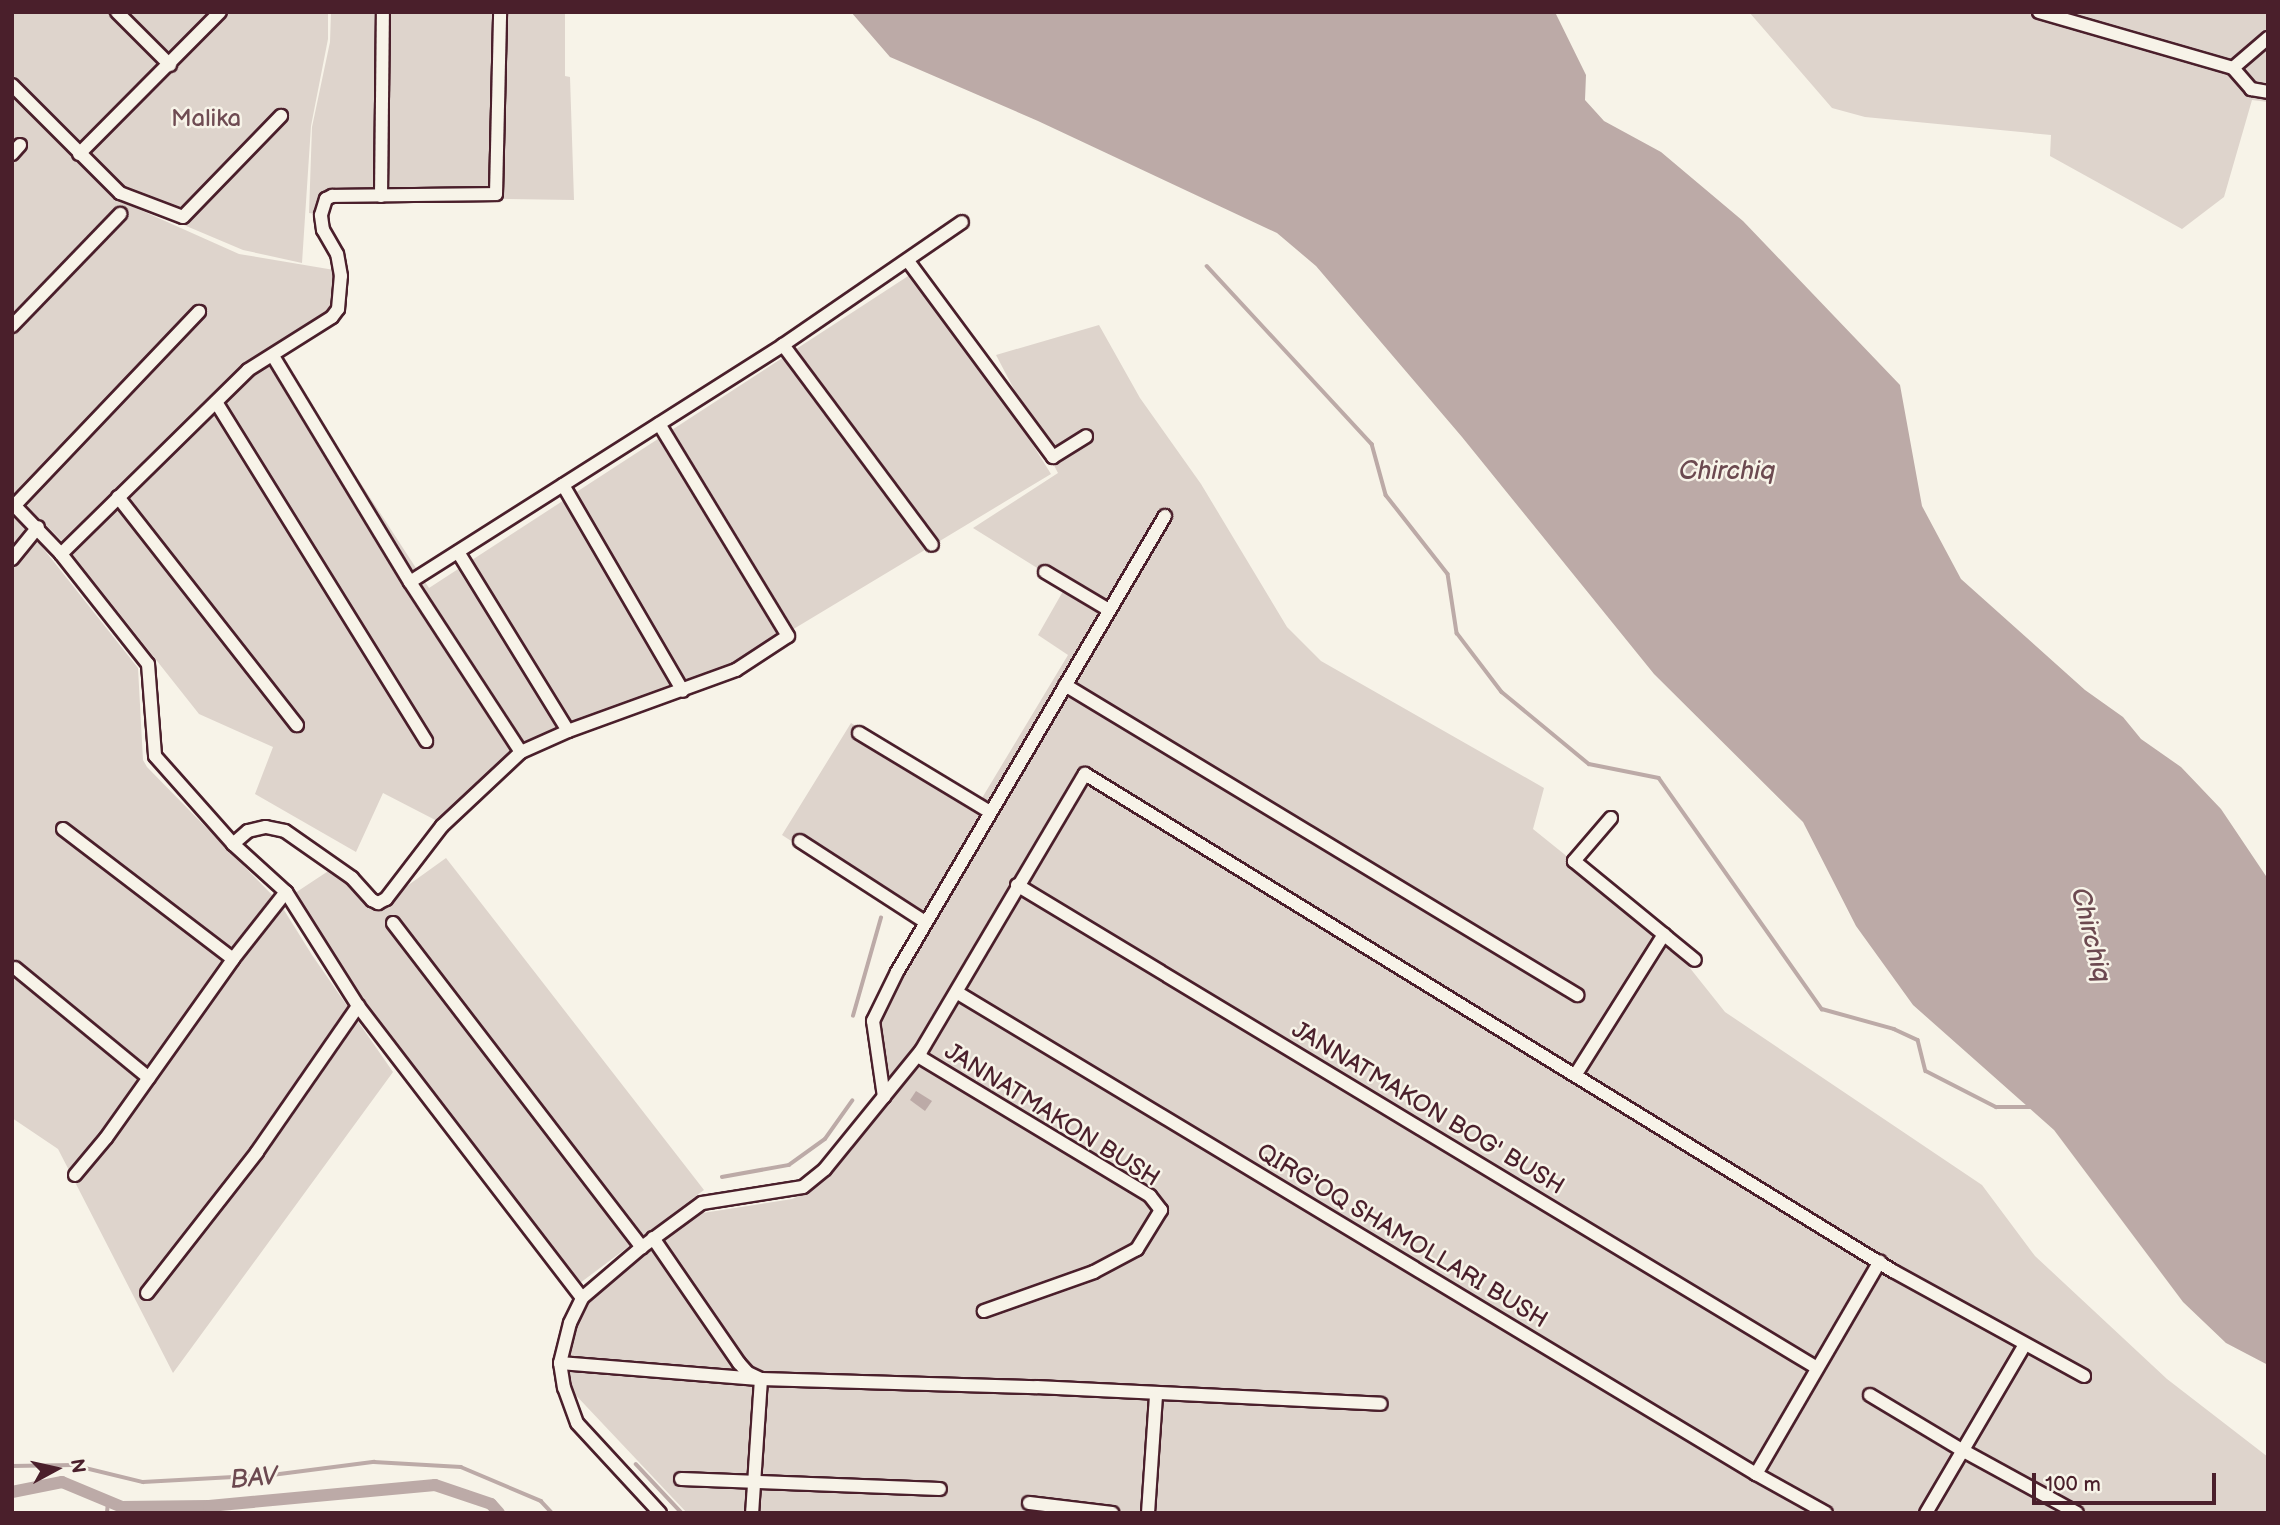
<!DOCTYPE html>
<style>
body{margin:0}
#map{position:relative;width:2280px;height:1525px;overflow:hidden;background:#f7f3e8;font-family:"Balsamiq Sans",sans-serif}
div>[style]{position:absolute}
.green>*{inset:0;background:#ded4cc}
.water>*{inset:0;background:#bcaaa7}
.stream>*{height:3.5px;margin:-1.75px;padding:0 1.75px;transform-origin:1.75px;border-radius:1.75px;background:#bcaaa7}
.canal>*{height:12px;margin:-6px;padding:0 6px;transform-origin:6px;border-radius:6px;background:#bcaaa7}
.roads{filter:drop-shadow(2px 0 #4a1f2b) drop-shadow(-2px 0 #4a1f2b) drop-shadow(0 2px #4a1f2b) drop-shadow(0 -2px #4a1f2b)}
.minor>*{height:12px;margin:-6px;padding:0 6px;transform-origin:6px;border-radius:6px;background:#f7f3e8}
span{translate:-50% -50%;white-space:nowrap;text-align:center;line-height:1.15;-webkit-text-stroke:5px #f7f3e8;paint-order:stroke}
.park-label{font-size:24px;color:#6f4c53}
.street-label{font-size:24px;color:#4a1f2b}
.water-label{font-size:26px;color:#6c4950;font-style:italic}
.frame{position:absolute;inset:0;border:14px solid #4a1f2b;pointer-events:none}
.north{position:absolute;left:21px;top:1434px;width:70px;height:70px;-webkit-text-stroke:5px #f7f3e8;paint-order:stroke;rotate:82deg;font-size:19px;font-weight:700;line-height:28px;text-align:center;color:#4a1f2b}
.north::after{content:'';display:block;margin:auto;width:24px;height:32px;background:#4a1f2b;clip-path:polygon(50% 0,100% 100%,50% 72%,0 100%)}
.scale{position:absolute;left:2032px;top:1473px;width:184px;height:32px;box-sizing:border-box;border:4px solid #4a1f2b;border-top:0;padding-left:9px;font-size:21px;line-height:24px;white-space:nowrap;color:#4a1f2b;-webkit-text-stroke:5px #f7f3e8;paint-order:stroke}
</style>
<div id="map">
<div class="green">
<i style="clip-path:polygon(12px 12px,328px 12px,328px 39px,311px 126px,302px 263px,243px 250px,120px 198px,12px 85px)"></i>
<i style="clip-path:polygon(331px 12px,565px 12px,565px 76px,570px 77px,574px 200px,327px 196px,321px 215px,309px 213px,312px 127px,330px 42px)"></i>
<i style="clip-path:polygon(1749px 12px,2268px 12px,2268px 102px,2252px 100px,2224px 197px,2182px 229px,2050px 156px,2051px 135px,1865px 117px,1832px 108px)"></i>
<i style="clip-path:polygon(12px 92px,118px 200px,239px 254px,346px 272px,347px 310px,276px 353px,429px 588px,922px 267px,1051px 474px,689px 692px,526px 750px,445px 825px,383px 793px,356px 852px,255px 794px,273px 747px,199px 714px,62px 541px,12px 492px)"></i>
<i style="clip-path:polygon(1099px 325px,1140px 398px,1201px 484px,1287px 627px,1321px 661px,1544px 788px,1533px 829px,1662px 933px,1725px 1012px,1982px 1185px,2035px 1256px,2167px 1379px,2268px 1457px,2268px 1513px,687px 1513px,569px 1388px,566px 1360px,577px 1321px,583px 1304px,595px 1291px,696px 1214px,792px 1199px,807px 1193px,835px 1169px,884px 1095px,876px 1023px,921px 926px,782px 835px,851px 723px,979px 803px,1068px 655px,1038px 635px,1066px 586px,973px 528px,1058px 473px,996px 355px)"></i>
<i style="clip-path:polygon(12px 515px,35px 538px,138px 668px,143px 760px,147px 767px,279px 902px,312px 955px,393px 1072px,173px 1373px,58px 1149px,12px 1118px)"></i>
<i style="clip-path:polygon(446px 858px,704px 1190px,580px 1283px,354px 991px,295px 893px,342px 862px,382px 904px)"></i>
</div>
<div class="water">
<i style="clip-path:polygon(851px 12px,1555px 12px,1586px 75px,1585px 100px,1604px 121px,1661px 152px,1743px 221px,1900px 385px,1922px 506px,1961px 579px,2085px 690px,2123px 717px,2141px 739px,2181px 767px,2221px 809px,2268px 879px,2268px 1365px,2226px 1343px,2183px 1302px,2054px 1130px,1913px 1005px,1856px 926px,1803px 822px,1654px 674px,1462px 437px,1316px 266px,1277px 233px,1038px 121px,890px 57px)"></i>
<i style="clip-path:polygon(916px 1091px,932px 1101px,925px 1111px,910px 1100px)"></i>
</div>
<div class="stream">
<i style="left:1207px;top:266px;width:243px;rotate:47.2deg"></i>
<i style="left:1372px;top:444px;width:53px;rotate:74.6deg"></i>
<i style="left:1386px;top:495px;width:100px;rotate:51.9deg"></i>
<i style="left:1448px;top:574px;width:60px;rotate:81.3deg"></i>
<i style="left:1457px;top:633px;width:74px;rotate:52.7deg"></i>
<i style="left:1502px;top:692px;width:113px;rotate:39.6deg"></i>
<i style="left:1589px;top:764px;width:71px;rotate:11.3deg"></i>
<i style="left:1659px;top:778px;width:283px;rotate:54.8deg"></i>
<i style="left:1822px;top:1009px;width:75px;rotate:15.5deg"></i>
<i style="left:1894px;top:1029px;width:26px;rotate:25deg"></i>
<i style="left:1918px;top:1040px;width:32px;rotate:76deg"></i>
<i style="left:1926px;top:1071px;width:79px;rotate:27.2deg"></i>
<i style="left:1996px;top:1107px;width:34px"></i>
<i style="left:853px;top:1016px;width:102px;rotate:-74.1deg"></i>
<i style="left:722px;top:1177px;width:68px;rotate:-10.2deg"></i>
<i style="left:789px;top:1165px;width:44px;rotate:-35.8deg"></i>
<i style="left:825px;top:1139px;width:47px;rotate:-54.6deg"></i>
<i style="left:636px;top:1464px;width:67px;rotate:46.8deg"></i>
<i style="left:12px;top:1466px;width:61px;rotate:-0.9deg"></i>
<i style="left:73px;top:1465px;width:72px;rotate:13.7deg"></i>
<i style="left:143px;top:1482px;width:129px;rotate:-3.1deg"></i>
<i style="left:272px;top:1475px;width:103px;rotate:-7.3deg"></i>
<i style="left:374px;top:1462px;width:87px;rotate:3.3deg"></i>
<i style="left:461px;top:1467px;width:87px;rotate:23deg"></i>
<i style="left:541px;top:1501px;width:16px;rotate:47deg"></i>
<i style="left:107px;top:1513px;width:12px;rotate:-85deg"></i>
</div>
<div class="canal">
<i style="left:12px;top:1492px;width:51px;rotate:-11.3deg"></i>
<i style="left:62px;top:1482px;width:65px;rotate:22.6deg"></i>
<i style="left:122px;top:1507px;width:87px;rotate:-0.7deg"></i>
<i style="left:209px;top:1506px;width:227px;rotate:-5.3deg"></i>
<i style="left:435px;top:1485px;width:59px;rotate:18.7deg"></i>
<i style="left:491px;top:1504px;width:12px;rotate:48deg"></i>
</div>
<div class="roads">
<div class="minor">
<i style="left:117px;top:12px;width:75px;rotate:45deg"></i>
<i style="left:2039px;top:12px;width:202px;rotate:16.1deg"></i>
<i style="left:2233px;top:68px;width:28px;rotate:49deg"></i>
<i style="left:2251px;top:89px;width:17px;rotate:10deg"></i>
<i style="left:2233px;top:68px;width:46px;rotate:-40.6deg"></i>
<i style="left:12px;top:85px;width:153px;rotate:45deg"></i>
<i style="left:120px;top:193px;width:67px;rotate:20.9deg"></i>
<i style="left:183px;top:217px;width:141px;rotate:-45.9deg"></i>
<i style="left:12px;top:154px;width:12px;rotate:-48deg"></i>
<i style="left:79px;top:154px;width:200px;rotate:-45.2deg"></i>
<i style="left:381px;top:196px;width:184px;rotate:-89.4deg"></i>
<i style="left:908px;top:261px;width:244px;rotate:53.5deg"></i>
<i style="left:1053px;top:457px;width:39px;rotate:-32deg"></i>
<i style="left:12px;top:326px;width:156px;rotate:-46deg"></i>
<i style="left:783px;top:345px;width:249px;rotate:53.3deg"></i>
<i style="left:273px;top:356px;width:264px;rotate:58.8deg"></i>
<i style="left:410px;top:582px;width:203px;rotate:56.9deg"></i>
<i style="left:216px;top:402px;width:399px;rotate:58.2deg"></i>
<i style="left:563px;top:485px;width:238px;rotate:59.8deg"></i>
<i style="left:118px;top:497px;width:290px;rotate:51.9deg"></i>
<i style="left:12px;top:503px;width:71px;rotate:46.1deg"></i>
<i style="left:61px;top:554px;width:140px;rotate:51.7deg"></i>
<i style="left:148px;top:664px;width:92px;rotate:85.6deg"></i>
<i style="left:155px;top:756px;width:118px;rotate:48.4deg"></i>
<i style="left:233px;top:844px;width:72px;rotate:42.2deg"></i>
<i style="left:286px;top:892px;width:135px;rotate:57.7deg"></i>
<i style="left:358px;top:1006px;width:368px;rotate:52.5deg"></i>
<i style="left:15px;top:505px;width:267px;rotate:-46.4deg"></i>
<i style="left:458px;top:552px;width:210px;rotate:58.4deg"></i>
<i style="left:61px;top:554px;width:262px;rotate:-44.5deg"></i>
<i style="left:248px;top:370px;width:99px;rotate:-32.2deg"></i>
<i style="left:332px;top:317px;width:10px;rotate:-53deg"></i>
<i style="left:338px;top:309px;width:33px;rotate:-85deg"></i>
<i style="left:341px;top:276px;width:22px;rotate:-100deg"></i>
<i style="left:337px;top:254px;width:28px;rotate:-120deg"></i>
<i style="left:323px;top:230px;width:15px;rotate:-98deg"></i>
<i style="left:321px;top:215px;width:17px;rotate:-73deg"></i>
<i style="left:326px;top:199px;width:7px;rotate:-27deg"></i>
<i style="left:332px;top:196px;width:164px;rotate:-0.7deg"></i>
<i style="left:496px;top:194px;width:182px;rotate:-88.7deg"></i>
<i style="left:12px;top:559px;width:41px;rotate:-50.9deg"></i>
<i style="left:1045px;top:572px;width:74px;rotate:30.7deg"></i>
<i style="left:410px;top:582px;width:442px;rotate:-32.4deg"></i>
<i style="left:783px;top:345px;width:217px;rotate:-34.5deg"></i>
<i style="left:1065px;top:685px;width:599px;rotate:31.19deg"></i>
<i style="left:859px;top:733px;width:153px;rotate:31.1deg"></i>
<i style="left:1611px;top:818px;width:57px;rotate:130.7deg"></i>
<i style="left:1574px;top:861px;width:156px;rotate:39.3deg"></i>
<i style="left:63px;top:829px;width:214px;rotate:37.4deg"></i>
<i style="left:800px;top:841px;width:149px;rotate:32.9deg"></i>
<i style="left:233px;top:844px;width:20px;rotate:-41deg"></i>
<i style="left:248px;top:831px;width:18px;rotate:-13deg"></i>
<i style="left:266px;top:827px;width:19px;rotate:12deg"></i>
<i style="left:285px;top:831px;width:82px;rotate:35deg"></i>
<i style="left:352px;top:878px;width:30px;rotate:48deg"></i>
<i style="left:372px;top:900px;width:7px;rotate:27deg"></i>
<i style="left:378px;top:903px;width:9px;rotate:-27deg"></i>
<i style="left:386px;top:899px;width:92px;rotate:-52.5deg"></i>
<i style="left:442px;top:826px;width:108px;rotate:-43.1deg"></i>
<i style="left:521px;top:752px;width:51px;rotate:-24.1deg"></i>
<i style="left:568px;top:731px;width:179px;rotate:-20deg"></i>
<i style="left:736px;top:670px;width:62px;rotate:-33.2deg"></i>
<i style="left:788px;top:636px;width:248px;rotate:-121.3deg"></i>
<i style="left:1017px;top:885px;width:934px;rotate:31.12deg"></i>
<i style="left:393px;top:923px;width:409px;rotate:52.5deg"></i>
<i style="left:15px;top:968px;width:173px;rotate:39.4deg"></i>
<i style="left:958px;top:993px;width:932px;rotate:31.08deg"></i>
<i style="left:1756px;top:1474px;width:80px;rotate:29.1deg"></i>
<i style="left:918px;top:1056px;width:271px;rotate:31.1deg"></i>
<i style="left:1150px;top:1196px;width:18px;rotate:52deg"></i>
<i style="left:1161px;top:1210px;width:46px;rotate:121.6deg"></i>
<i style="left:1137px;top:1249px;width:49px;rotate:151.9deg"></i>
<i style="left:1094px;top:1272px;width:117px;rotate:160.5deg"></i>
<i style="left:1576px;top:1074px;width:165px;rotate:-57.8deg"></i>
<i style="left:884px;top:1097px;width:77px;rotate:-98.2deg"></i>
<i style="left:873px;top:1021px;width:55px;rotate:-63.9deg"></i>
<i style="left:897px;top:972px;width:529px;rotate:-59.56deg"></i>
<i style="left:75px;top:1175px;width:48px;rotate:-50deg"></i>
<i style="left:106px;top:1138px;width:219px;rotate:-54.6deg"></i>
<i style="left:233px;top:959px;width:85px;rotate:-51.7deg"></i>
<i style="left:653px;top:1238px;width:152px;rotate:55.5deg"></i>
<i style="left:739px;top:1363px;width:13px;rotate:48deg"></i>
<i style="left:748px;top:1373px;width:14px;rotate:25deg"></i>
<i style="left:761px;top:1379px;width:134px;rotate:93.8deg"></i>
<i style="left:147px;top:1293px;width:179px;rotate:-52deg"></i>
<i style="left:257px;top:1152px;width:178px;rotate:-55.3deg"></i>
<i style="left:560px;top:1363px;width:202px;rotate:4.6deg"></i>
<i style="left:761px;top:1379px;width:276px;rotate:1.7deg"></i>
<i style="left:1037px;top:1387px;width:344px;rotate:2.8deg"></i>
<i style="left:1870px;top:1395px;width:107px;rotate:30.9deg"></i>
<i style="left:1962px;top:1450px;width:131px;rotate:28.7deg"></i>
<i style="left:1756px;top:1474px;width:246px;rotate:-59.8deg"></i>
<i style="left:681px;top:1479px;width:259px;rotate:2.2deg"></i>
<i style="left:1029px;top:1503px;width:84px;rotate:6.9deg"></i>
<i style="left:660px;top:1513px;width:122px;rotate:-132.7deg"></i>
<i style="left:577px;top:1423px;width:37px;rotate:-110deg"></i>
<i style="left:564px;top:1388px;width:25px;rotate:-99deg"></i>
<i style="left:560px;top:1363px;width:41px;rotate:-76deg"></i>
<i style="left:570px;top:1323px;width:28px;rotate:-64deg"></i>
<i style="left:582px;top:1298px;width:79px;rotate:-40.4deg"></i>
<i style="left:642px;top:1247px;width:74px;rotate:-36.3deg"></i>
<i style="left:702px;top:1203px;width:102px;rotate:-9deg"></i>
<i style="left:803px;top:1187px;width:28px;rotate:-39deg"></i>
<i style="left:825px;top:1169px;width:152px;rotate:-50.9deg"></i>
<i style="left:921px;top:1051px;width:322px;rotate:-59.4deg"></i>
<i style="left:1085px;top:774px;width:949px;rotate:31.6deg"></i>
<i style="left:1893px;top:1271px;width:218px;rotate:28.8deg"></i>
<i style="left:1148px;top:1513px;width:118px;rotate:-86.1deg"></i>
<i style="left:1926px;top:1513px;width:194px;rotate:-59.6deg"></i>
</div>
</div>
<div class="park-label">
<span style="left:206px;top:119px">Malika</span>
</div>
<div class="street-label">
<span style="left:1428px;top:1108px;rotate:31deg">JANNATMAKON BOG' BUSH</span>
<span style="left:1052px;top:1115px;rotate:32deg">JANNATMAKON BUSH</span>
<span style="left:1402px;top:1236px;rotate:31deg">QIRG'OQ SHAMOLLARI BUSH</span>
</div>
<div class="water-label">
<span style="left:1727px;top:472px">Chirchiq</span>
<span style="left:2090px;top:935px;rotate:76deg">Chirchiq</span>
<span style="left:254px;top:1479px;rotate:-5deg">BAV</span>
</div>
<div class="frame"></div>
<div class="north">N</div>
<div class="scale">100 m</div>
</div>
